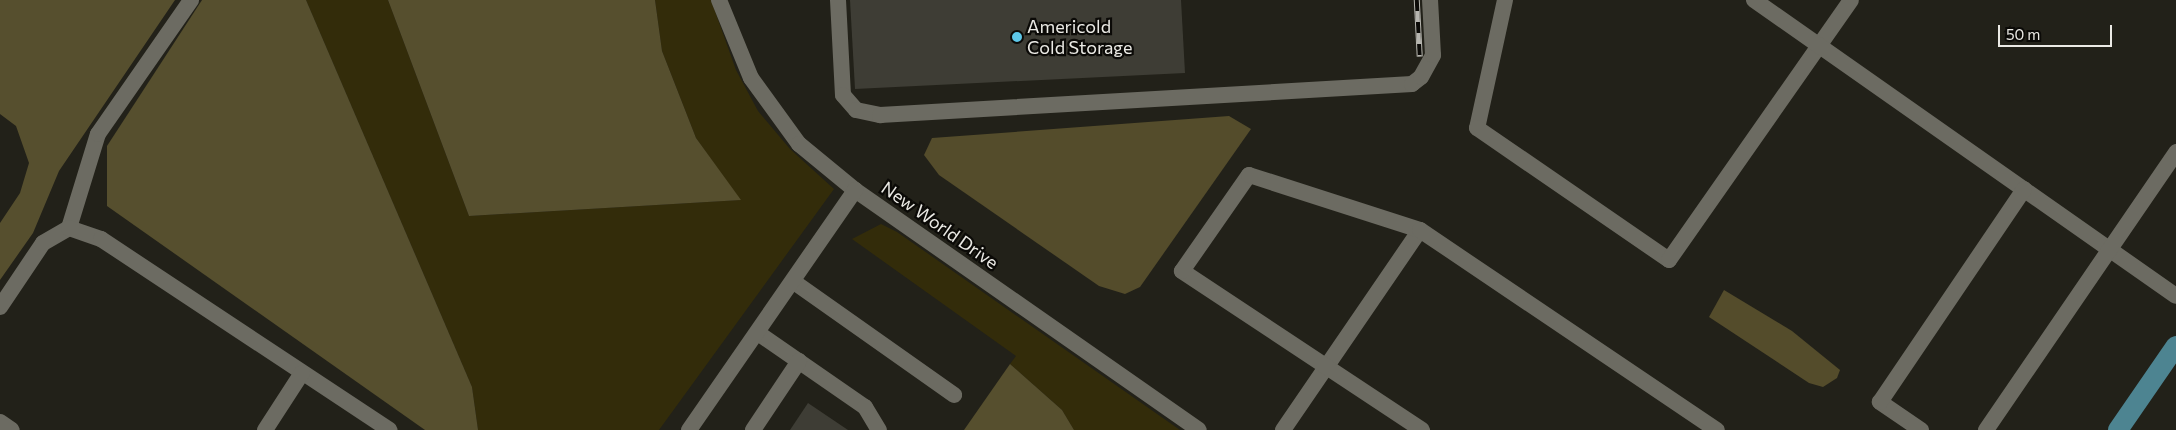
<!DOCTYPE html>
<style>
body{margin:0}
#map{position:relative;width:2176px;height:430px;overflow:hidden;background:#222119;font-family:Commissioner,sans-serif}
div>[style]{position:absolute}
.green>*{inset:0;background:#332c0a}
.forest>*{inset:0;background:#564f2e}
.water>*{inset:0;background:#544c2b}
.building>*{inset:0;background:#3e3d35}
.minor>*{height:16px;margin:-8px;padding:0 8px;transform-origin:8px;border-radius:8px;background:#6c6b62}
.major>*{height:20px;margin:-10px;padding:0 10px;transform-origin:10px;border-radius:10px;background:#4d8491}
.rail>*{height:5.5px;margin-top:-2.75px;transform-origin:0;background:repeating-linear-gradient(90deg,#0b0a07 0 11px,#b6b5af 0 22px);box-sizing:border-box;border-block:1px solid #b6b5af}
.dots>*{width:14px;height:14px;translate:-50% -50%;box-sizing:border-box;border:2px solid #0b0a07;border-radius:50%}
span{translate:-50% -50%;white-space:nowrap;text-align:center;line-height:1.15;-webkit-text-stroke:4.5px #0b0a07;paint-order:stroke}
.poi-label{font-size:18px;color:#ebeae5}
.left{translate:0 -50%;text-align:left}
.street-label{font-size:18px;color:#ebeae5}
.scale{position:absolute;left:1998px;top:25px;width:114px;height:22px;box-sizing:border-box;border:2px solid #ebeae5;border-top:0;padding-left:6px;font-size:15px;line-height:18px;white-space:nowrap;color:#ebeae5;-webkit-text-stroke:4px #0b0a07;paint-order:stroke}
</style>
<div id="map">
<div class="green">
<i style="clip-path:polygon(306px 0,388px 0,469px 216px,740px 200px,696px 138px,662px 51px,655px 0,711px 0,736px 70px,758px 111px,790px 149px,834px 189px,659px 430px,478px 430px,472px 387px)"></i>
<i style="clip-path:polygon(881px 224px,897px 232px,1180px 430px,1074px 430px,1062px 410px,1010px 364px,1016px 356px,852px 239px)"></i>
</div>
<div class="forest">
<i style="clip-path:polygon(0 0,175px 0,59px 171px,33px 233px,0 280px,0 223px,20px 193px,29px 163px,16px 126px,0 114px)"></i>
<i style="clip-path:polygon(202px 0,306px 0,472px 387px,478px 430px,425px 430px,107px 206px,107px 146px)"></i>
<i style="clip-path:polygon(388px 0,655px 0,662px 51px,696px 138px,741px 200px,469px 216px)"></i>
<i style="clip-path:polygon(1010px 364px,1062px 410px,1074px 430px,964px 430px)"></i>
</div>
<div class="water">
<i style="clip-path:polygon(1229px 116px,1251px 129px,1140px 287px,1125px 294px,1099px 286px,939px 175px,924px 155px,932px 138px)"></i>
<i style="clip-path:polygon(1724px 290px,1792px 331px,1840px 370px,1837px 378px,1823px 387px,1809px 383px,1709px 317px)"></i>
</div>
<div class="building">
<i style="clip-path:polygon(850px 0,1181px 0,1185px 73px,855px 89px)"></i>
<i style="clip-path:polygon(808px 403px,848px 430px,790px 430px)"></i>
</div>
<div class="minor">
<i style="left:719px;top:0;width:84px;rotate:67.7deg"></i>
<i style="left:751px;top:78px;width:82px;rotate:54deg"></i>
<i style="left:799px;top:144px;width:72px;rotate:39.4deg"></i>
<i style="left:855px;top:190px;width:419px;rotate:34.9deg"></i>
<i style="left:838px;top:0;width:95px;rotate:87deg"></i>
<i style="left:843px;top:95px;width:20px;rotate:49deg"></i>
<i style="left:856px;top:110px;width:25px;rotate:12deg"></i>
<i style="left:880px;top:115px;width:533px;rotate:-3.33deg"></i>
<i style="left:1412px;top:84px;width:11px;rotate:-38deg"></i>
<i style="left:1421px;top:77px;width:25px;rotate:-61deg"></i>
<i style="left:1433px;top:55px;width:55px;rotate:-93.1deg"></i>
<i style="left:1505px;top:0;width:131px;rotate:102.3deg"></i>
<i style="left:1477px;top:128px;width:233px;rotate:34.5deg"></i>
<i style="left:1669px;top:260px;width:317px;rotate:-55deg"></i>
<i style="left:1754px;top:0;width:515px;rotate:35.05deg"></i>
<i style="left:69px;top:228px;width:98px;rotate:-72.9deg"></i>
<i style="left:98px;top:134px;width:163px;rotate:-55.2deg"></i>
<i style="left:794px;top:282px;width:196px;rotate:35.2deg"></i>
<i style="left:0;top:307px;width:77px;rotate:-56.1deg"></i>
<i style="left:43px;top:243px;width:30px;rotate:-30deg"></i>
<i style="left:69px;top:228px;width:34px;rotate:19deg"></i>
<i style="left:101px;top:239px;width:346px;rotate:33.5deg"></i>
<i style="left:758px;top:333px;width:130px;rotate:34.7deg"></i>
<i style="left:865px;top:407px;width:27px;rotate:59deg"></i>
<i style="left:0;top:422px;width:14px;rotate:34deg"></i>
<i style="left:265px;top:430px;width:68px;rotate:-57deg"></i>
<i style="left:689px;top:430px;width:292px;rotate:-55.3deg"></i>
<i style="left:753px;top:430px;width:83px;rotate:-56.3deg"></i>
<i style="left:1283px;top:430px;width:242px;rotate:-55.6deg"></i>
<i style="left:1422px;top:430px;width:288px;rotate:-146.5deg"></i>
<i style="left:1182px;top:271px;width:117px;rotate:-55.1deg"></i>
<i style="left:1249px;top:175px;width:180px;rotate:17.8deg"></i>
<i style="left:1420px;top:230px;width:358px;rotate:34deg"></i>
<i style="left:1921px;top:430px;width:50px;rotate:-145.7deg"></i>
<i style="left:1880px;top:402px;width:257px;rotate:-55.9deg"></i>
<i style="left:1986px;top:430px;width:337px;rotate:-55.6deg"></i>
</div>
<div class="major">
<i style="left:2118px;top:430px;width:102px;rotate:-55.4deg"></i>
</div>
<div class="rail">
<i style="left:1417px;top:0;width:57px;rotate:87deg"></i>
</div>
<div class="dots">
<i style="left:1017px;top:37px;background:#5dc7e8"></i>
</div>
<div class="poi-label">
<span class="left" style="left:1027px;top:37px">Americold<br>Cold Storage</span>
</div>
<div class="street-label">
<span style="left:940px;top:225px;rotate:35deg">New World Drive</span>
</div>
<div class="scale">50 m</div>
</div>
